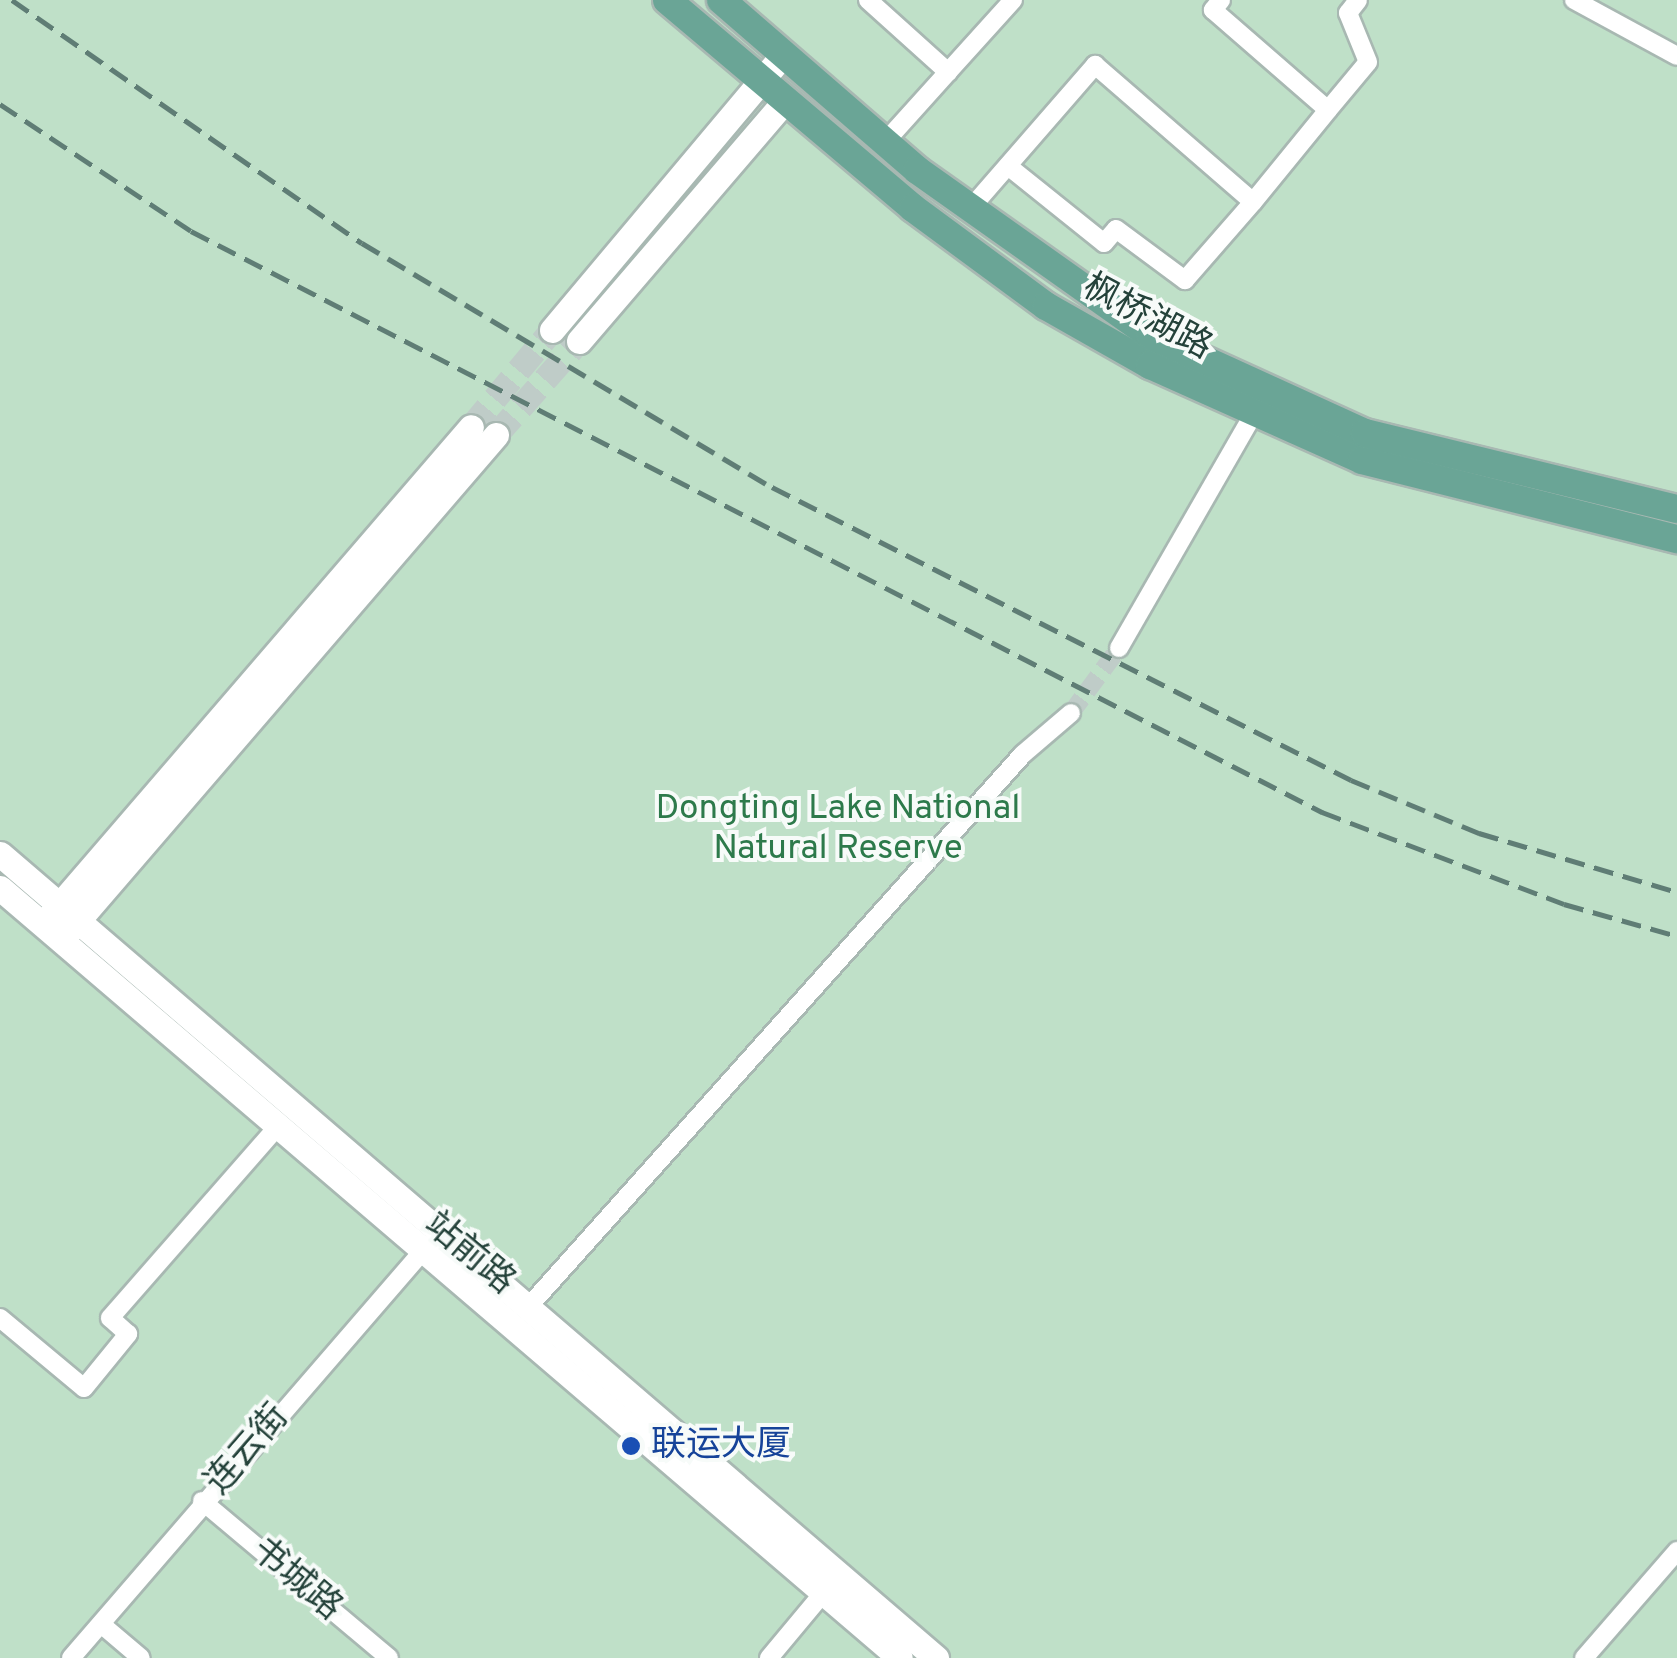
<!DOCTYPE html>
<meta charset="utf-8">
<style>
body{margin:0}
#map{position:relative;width:1677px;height:1658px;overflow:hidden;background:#e6efeb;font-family:Overpass,"Noto Sans SC",sans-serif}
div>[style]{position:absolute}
.green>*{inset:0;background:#bfe0c8}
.minor-tunnel>*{height:18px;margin-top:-9px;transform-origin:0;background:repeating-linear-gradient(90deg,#bfccc8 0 18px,transparent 0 27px)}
.secondary-tunnel>*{height:25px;margin-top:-12.5px;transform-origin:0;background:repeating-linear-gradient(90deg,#bfccc8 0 25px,transparent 0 37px)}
.roads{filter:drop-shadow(2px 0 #a8b8b2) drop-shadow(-2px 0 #a8b8b2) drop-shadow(0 2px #a8b8b2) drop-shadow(0 -2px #a8b8b2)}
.minor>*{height:18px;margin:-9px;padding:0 9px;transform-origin:9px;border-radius:9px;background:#fff}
.secondary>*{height:25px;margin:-12.5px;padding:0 12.5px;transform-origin:12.5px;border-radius:12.5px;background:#fff}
.primary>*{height:28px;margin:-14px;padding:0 14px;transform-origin:14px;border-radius:14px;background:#6aa596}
.rail>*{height:5px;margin-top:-2.5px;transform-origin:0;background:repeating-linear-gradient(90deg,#5f7d75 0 20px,transparent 0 30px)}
.dots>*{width:28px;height:28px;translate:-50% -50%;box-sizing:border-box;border:5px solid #f7fbf9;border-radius:50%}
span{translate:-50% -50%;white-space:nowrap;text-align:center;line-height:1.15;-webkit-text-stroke:8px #f7fbf9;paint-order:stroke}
.street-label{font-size:35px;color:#24423a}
.park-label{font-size:35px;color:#2d7a4b}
.transit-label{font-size:35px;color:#164399}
.left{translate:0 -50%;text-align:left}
</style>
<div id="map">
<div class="green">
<i style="clip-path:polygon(0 0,1677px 0,1677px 1658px,0 1658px)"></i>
</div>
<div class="minor-tunnel">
<i style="left:1071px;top:713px;width:81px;rotate:-53.6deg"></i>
</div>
<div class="secondary-tunnel">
<i style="left:471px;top:427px;width:126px;rotate:-50.1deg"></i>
<i style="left:496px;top:435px;width:125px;rotate:-48.6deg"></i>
</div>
<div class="roads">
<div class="minor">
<i style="left:868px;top:0;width:108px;rotate:42deg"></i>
<i style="left:948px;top:72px;width:94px;rotate:132deg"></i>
<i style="left:1221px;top:0;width:13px;rotate:129deg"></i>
<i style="left:1213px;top:10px;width:152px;rotate:41deg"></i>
<i style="left:1328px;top:110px;width:62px;rotate:-50.2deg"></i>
<i style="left:1368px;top:62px;width:53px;rotate:-112.2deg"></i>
<i style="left:1348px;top:13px;width:16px;rotate:-52deg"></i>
<i style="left:1574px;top:0;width:117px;rotate:28.5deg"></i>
<i style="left:948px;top:72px;width:97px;rotate:-47.9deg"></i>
<i style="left:1008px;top:166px;width:123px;rotate:38.7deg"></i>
<i style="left:1104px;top:243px;width:18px;rotate:-49deg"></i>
<i style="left:1116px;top:229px;width:86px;rotate:36.5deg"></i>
<i style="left:1185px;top:280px;width:103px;rotate:-48.9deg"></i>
<i style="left:970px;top:209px;width:191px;rotate:-49deg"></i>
<i style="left:1095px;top:65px;width:209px;rotate:40.9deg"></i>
<i style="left:1253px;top:202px;width:119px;rotate:-50.8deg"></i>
<i style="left:1119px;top:648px;width:271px;rotate:-60.1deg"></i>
<i style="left:530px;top:1305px;width:739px;rotate:-48.18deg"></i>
<i style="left:1023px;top:754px;width:63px;rotate:-40.5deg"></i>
<i style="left:0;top:1318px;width:109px;rotate:39.8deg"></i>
<i style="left:84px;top:1388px;width:70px;rotate:-50.8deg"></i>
<i style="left:128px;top:1334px;width:24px;rotate:-138deg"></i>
<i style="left:110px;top:1318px;width:255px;rotate:-48.8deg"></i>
<i style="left:202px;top:1501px;width:244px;rotate:40deg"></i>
<i style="left:101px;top:1624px;width:52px;rotate:40.4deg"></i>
<i style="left:71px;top:1658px;width:546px;rotate:-49.16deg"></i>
<i style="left:769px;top:1658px;width:86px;rotate:-50.2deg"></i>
<i style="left:1584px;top:1658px;width:142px;rotate:-49deg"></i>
</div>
<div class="secondary">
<i style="left:552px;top:330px;width:359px;rotate:-50deg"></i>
<i style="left:579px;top:341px;width:316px;rotate:-49.4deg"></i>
<i style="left:0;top:854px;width:1234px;rotate:40.66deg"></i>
<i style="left:0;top:888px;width:1184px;rotate:40.55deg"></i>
<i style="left:50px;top:916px;width:645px;rotate:-49.27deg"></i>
<i style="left:68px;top:932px;width:656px;rotate:-49.27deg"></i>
</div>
<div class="primary">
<i style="left:667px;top:0;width:322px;rotate:40.2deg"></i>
<i style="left:913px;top:208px;width:165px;rotate:36.4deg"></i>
<i style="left:1046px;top:306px;width:120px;rotate:29.6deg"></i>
<i style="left:1150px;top:365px;width:232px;rotate:24.1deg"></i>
<i style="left:1362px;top:460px;width:325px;rotate:14.1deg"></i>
<i style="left:721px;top:0;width:259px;rotate:40.9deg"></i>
<i style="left:917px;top:170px;width:286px;rotate:35.3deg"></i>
<i style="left:1150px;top:335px;width:236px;rotate:24.5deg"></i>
<i style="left:1365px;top:433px;width:321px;rotate:13.7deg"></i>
</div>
</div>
<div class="rail">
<i style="left:12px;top:0;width:426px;rotate:34.8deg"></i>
<i style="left:362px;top:243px;width:477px;rotate:30.8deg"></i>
<i style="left:772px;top:487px;width:649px;rotate:26.84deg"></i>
<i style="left:1351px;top:780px;width:139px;rotate:22.5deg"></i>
<i style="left:1479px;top:833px;width:207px;rotate:16.6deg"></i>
<i style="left:0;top:104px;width:229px;rotate:33.6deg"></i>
<i style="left:191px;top:231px;width:1272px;rotate:27.19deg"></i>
<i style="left:1322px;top:812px;width:259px;rotate:20.8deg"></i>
<i style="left:1564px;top:904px;width:117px;rotate:15.8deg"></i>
</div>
<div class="dots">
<i style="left:631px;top:1446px;background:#1a4fb4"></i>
</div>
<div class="street-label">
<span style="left:1147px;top:318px;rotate:28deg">枫桥湖路</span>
<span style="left:469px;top:1254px;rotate:40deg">站前路</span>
<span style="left:248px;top:1450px;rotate:-49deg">连云街</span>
<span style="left:296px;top:1580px;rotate:40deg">书城路</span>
</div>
<div class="park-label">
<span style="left:838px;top:829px">Dongting Lake National<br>Natural Reserve</span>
</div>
<div class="transit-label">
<span class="left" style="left:651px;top:1446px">联运大厦</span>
</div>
</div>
